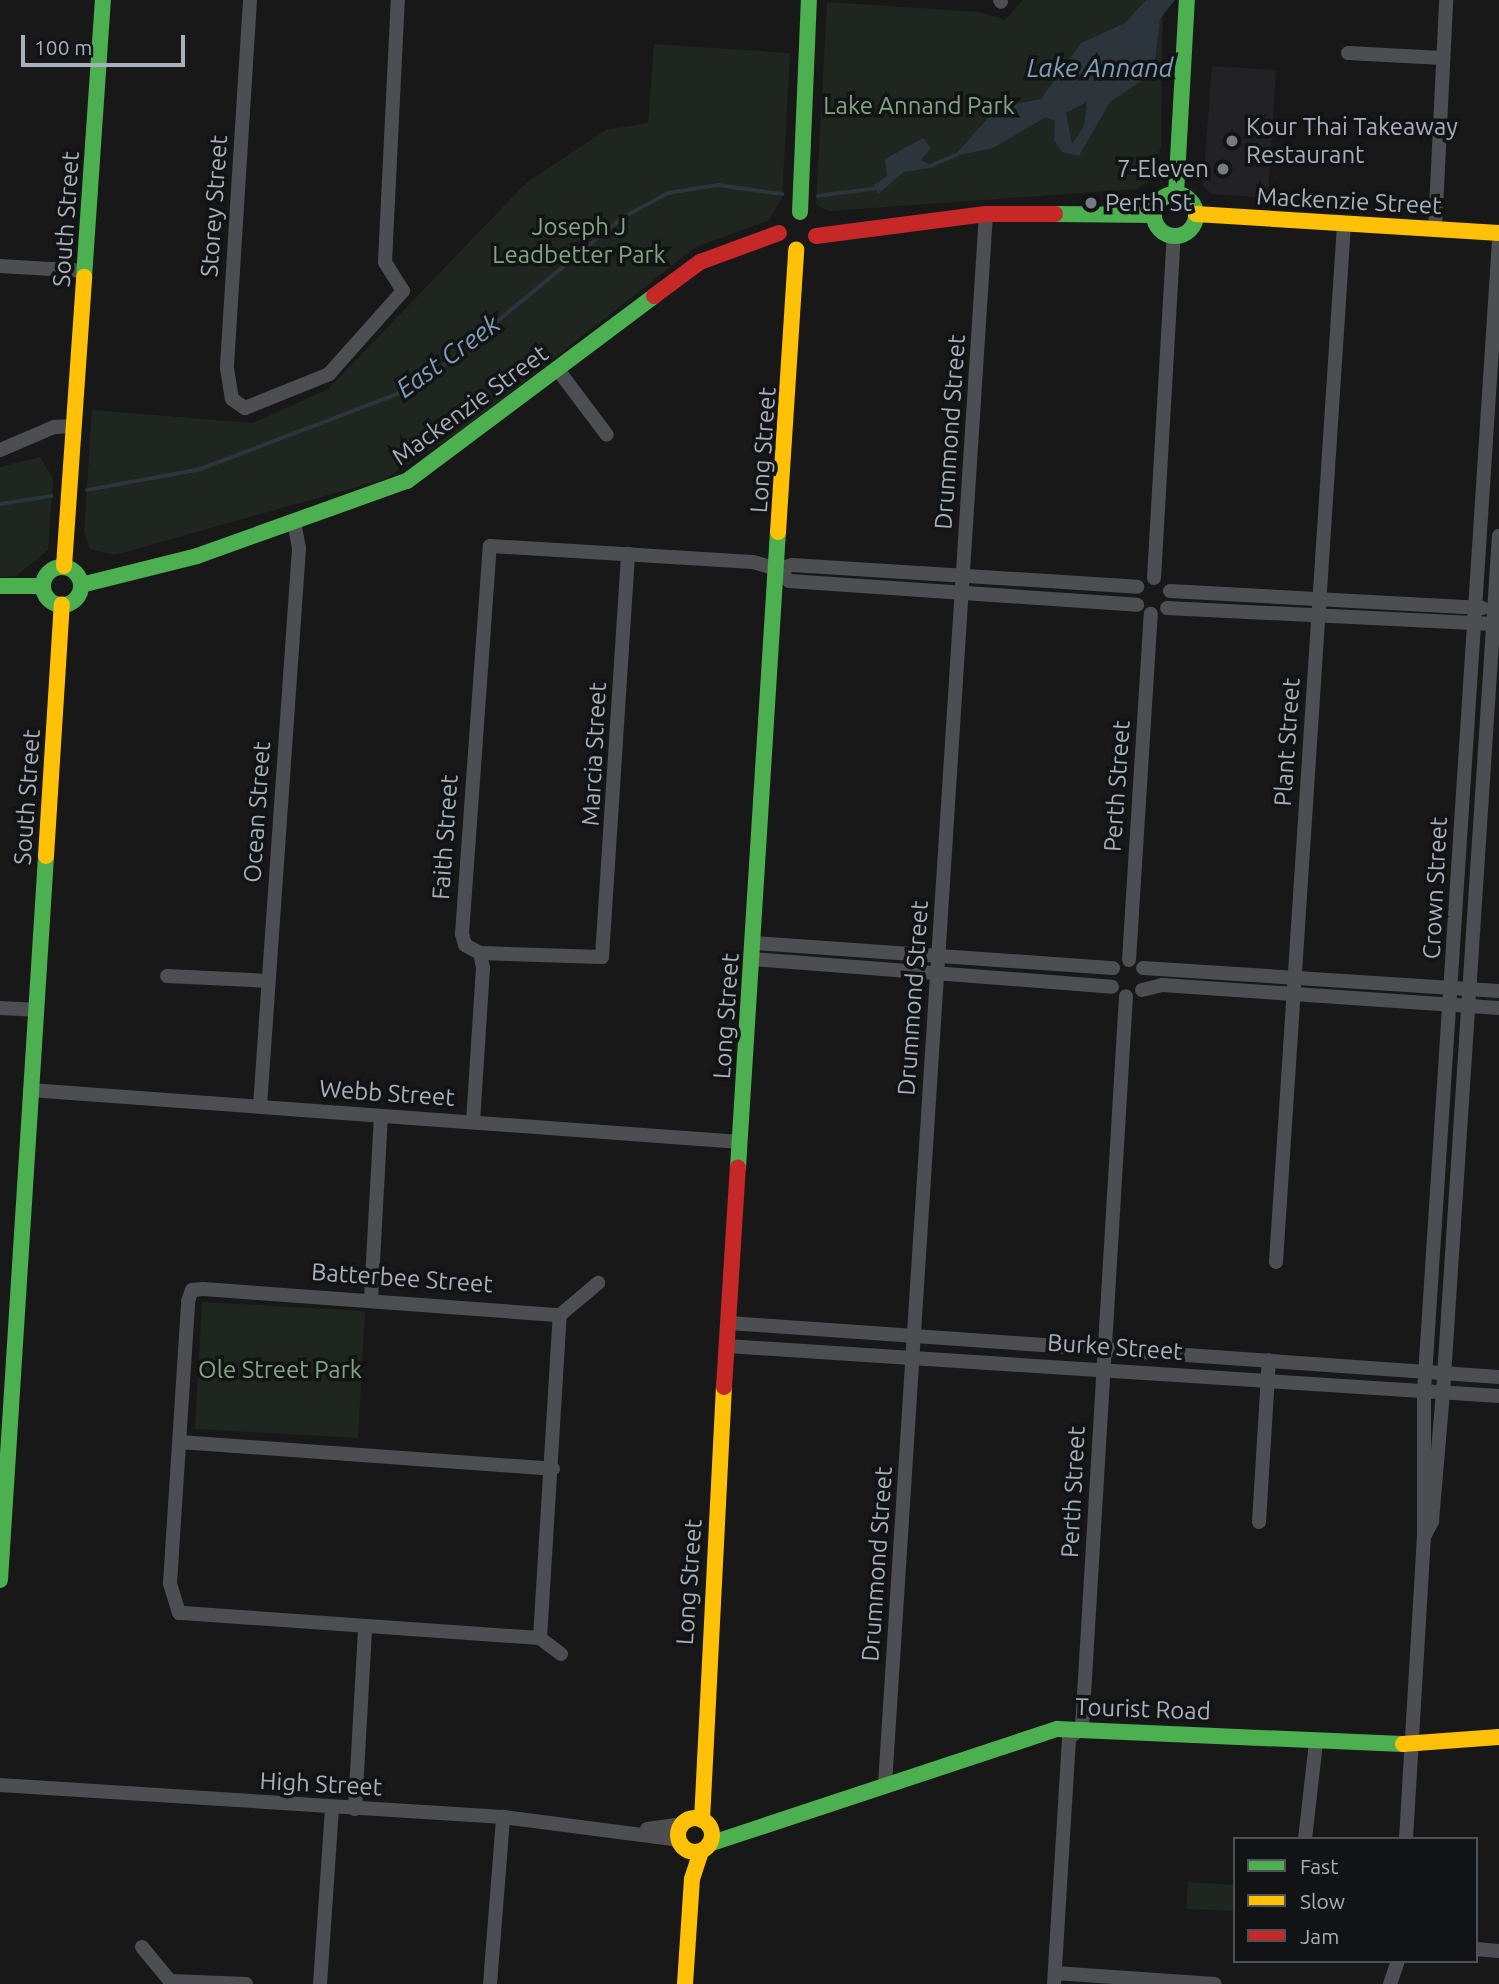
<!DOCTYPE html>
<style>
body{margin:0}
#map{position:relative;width:1499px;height:1984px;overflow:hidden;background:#181819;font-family:Ubuntu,sans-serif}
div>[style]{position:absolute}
.built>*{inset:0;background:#222225}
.green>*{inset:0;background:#1e261f}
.water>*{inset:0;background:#2b353b}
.stream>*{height:3.5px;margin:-1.75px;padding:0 1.75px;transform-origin:1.75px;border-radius:1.75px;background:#2b353b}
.street>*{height:14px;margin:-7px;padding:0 7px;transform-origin:7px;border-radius:7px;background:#4c4e52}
.fast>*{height:16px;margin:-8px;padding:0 8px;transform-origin:8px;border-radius:8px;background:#4caf50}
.fast>.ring{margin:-8px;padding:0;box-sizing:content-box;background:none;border:16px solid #4caf50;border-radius:50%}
.slow>*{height:16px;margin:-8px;padding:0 8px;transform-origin:8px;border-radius:8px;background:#ffc107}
.slow>.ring{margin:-8px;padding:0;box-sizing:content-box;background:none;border:16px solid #ffc107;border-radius:50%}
.jam>*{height:16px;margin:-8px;padding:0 8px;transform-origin:8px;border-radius:8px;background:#c62828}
.dots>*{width:19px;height:19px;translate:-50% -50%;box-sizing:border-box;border:4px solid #121315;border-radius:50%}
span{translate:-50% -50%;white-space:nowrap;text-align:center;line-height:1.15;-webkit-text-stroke:7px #121315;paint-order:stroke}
.park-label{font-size:24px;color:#80a580}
.poi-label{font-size:24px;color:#a9b0ba}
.left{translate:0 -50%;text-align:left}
.right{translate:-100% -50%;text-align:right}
.street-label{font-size:24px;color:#a9b0ba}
.water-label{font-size:26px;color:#7fa0b6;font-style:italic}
.legend{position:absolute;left:1233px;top:1837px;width:245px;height:126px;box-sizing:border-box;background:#121315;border:2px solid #4e5257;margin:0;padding:9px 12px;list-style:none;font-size:21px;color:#a9b0ba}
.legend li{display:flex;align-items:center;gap:14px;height:35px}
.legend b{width:35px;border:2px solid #4e5257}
.scale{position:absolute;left:21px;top:35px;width:164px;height:32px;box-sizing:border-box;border:4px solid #a9b0ba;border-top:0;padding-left:9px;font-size:21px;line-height:24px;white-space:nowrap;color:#a9b0ba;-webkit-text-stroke:5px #121315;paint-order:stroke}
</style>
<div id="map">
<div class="built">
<i style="clip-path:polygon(1212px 66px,1276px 70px,1268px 198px,1211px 194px,1203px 185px)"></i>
</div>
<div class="green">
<i style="clip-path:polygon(1023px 0,1163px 0,1161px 145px,1153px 177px,1137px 189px,829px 211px,816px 205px,827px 2px,980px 12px,1005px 20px)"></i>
<i style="clip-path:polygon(654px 44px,790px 53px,782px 198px,769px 220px,696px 247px,465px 428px,385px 479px,115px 555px,90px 549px,84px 531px,92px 410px,253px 423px,328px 389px,526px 183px,606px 130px,648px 123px)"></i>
<i style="clip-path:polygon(40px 457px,53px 478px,48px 550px,16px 576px,0 577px,0 467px)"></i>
<i style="clip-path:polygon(202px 1302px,365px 1311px,358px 1438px,195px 1429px)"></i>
<i style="clip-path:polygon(1188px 1882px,1235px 1885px,1235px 1911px,1186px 1909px)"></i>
</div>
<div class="water">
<i style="clip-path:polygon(evenodd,1146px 0,1175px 0,1160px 19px,1155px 61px,1140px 82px,1110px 102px,1079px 156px,1062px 152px,1054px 140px,1055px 121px,1046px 117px,993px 148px,954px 156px,998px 107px,1041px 99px,1081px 43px,1125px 23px,1146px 0,1087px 102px,1084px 126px,1072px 144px,1066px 113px,1087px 102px)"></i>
<i style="clip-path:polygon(923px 138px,931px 148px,921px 160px,935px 167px,904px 172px,878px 194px,874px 185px,887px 176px,885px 159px)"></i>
</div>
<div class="stream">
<i style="left:932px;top:165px;width:27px;rotate:-22deg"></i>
<i style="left:818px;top:196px;width:61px;rotate:-7.6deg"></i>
<i style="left:87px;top:490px;width:116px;rotate:-10.4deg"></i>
<i style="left:201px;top:469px;width:210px;rotate:-20.9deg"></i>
<i style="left:397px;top:394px;width:59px;rotate:-31.8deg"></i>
<i style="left:447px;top:363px;width:227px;rotate:-39.6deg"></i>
<i style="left:622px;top:218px;width:52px;rotate:-28.5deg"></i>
<i style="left:668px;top:193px;width:51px;rotate:-9.1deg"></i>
<i style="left:718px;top:185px;width:65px;rotate:8deg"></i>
<i style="left:0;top:504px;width:52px;rotate:-8.9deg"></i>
</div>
<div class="street">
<i style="left:250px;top:0;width:369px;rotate:93.6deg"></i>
<i style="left:227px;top:368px;width:31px;rotate:81deg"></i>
<i style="left:232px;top:399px;width:16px;rotate:35deg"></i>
<i style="left:245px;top:408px;width:91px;rotate:-22deg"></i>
<i style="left:329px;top:374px;width:111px;rotate:-48.3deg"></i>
<i style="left:403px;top:291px;width:34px;rotate:-122deg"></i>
<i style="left:385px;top:262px;width:262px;rotate:-87.2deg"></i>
<i style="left:1000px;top:0;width:2px;rotate:63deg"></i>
<i style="left:1348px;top:53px;width:95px;rotate:3deg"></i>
<i style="left:1435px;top:229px;width:229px;rotate:-87.2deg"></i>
<i style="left:0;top:266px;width:85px;rotate:3.4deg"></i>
<i style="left:558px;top:370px;width:81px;rotate:53deg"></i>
<i style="left:0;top:450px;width:59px;rotate:-23.1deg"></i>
<i style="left:54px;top:427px;width:20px;rotate:-3deg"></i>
<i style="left:778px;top:569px;width:15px;rotate:-16deg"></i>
<i style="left:792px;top:565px;width:346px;rotate:3.6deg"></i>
<i style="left:1154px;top:578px;width:343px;rotate:-86.7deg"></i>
<i style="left:1170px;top:591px;width:313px;rotate:3.1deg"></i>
<i style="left:1167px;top:608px;width:332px;rotate:2.8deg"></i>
<i style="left:754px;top:943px;width:360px;rotate:4deg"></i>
<i style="left:480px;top:953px;width:122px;rotate:1.9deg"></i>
<i style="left:602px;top:957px;width:404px;rotate:-86.3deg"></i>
<i style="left:752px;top:959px;width:361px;rotate:4.4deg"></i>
<i style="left:1129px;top:960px;width:347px;rotate:-86.4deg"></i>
<i style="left:1143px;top:968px;width:357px;rotate:3.7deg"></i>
<i style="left:167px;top:976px;width:101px;rotate:2.8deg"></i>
<i style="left:1142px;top:990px;width:21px;rotate:-14deg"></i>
<i style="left:1162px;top:985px;width:338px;rotate:3.9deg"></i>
<i style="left:0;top:1008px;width:35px;rotate:3deg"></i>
<i style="left:30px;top:1090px;width:712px;rotate:4.19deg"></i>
<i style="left:260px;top:1106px;width:559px;rotate:-86deg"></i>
<i style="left:299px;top:548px;width:26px;rotate:-101deg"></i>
<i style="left:473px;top:1122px;width:154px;rotate:-86.3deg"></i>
<i style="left:483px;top:968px;width:15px;rotate:-101deg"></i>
<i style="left:480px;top:953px;width:17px;rotate:-152deg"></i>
<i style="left:465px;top:945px;width:11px;rotate:-105deg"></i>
<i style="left:462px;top:934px;width:389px;rotate:-85.9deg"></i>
<i style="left:490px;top:546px;width:263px;rotate:3.5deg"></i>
<i style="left:753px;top:562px;width:26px;rotate:16deg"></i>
<i style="left:778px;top:569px;width:16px;rotate:47deg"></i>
<i style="left:789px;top:581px;width:349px;rotate:3.9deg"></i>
<i style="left:1276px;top:1262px;width:1039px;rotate:-86.25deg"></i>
<i style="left:371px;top:1299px;width:183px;rotate:-86.9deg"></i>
<i style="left:729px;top:1323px;width:772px;rotate:4.01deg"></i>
<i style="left:727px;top:1346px;width:774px;rotate:3.71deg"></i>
<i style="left:180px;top:1442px;width:374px;rotate:4.1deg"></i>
<i style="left:1259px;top:1522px;width:162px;rotate:-86.5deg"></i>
<i style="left:1424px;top:1537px;width:18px;rotate:-63deg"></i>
<i style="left:1432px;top:1521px;width:129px;rotate:-85.1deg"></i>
<i style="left:1443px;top:1392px;width:858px;rotate:-86.26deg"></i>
<i style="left:540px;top:1638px;width:324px;rotate:-86.5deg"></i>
<i style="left:561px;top:1654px;width:26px;rotate:-143deg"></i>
<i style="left:540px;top:1638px;width:362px;rotate:-176deg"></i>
<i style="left:179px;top:1613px;width:31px;rotate:-107deg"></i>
<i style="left:170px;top:1583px;width:283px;rotate:-86.3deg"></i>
<i style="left:188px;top:1301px;width:12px;rotate:-70deg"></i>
<i style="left:192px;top:1290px;width:11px;rotate:-5deg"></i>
<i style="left:203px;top:1289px;width:358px;rotate:4.2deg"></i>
<i style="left:560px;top:1315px;width:50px;rotate:-40.1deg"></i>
<i style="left:885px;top:1784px;width:1573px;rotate:-86.32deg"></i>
<i style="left:0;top:1785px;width:504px;rotate:3.64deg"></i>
<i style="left:503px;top:1817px;width:177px;rotate:7.4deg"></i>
<i style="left:355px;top:1809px;width:181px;rotate:-86.8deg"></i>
<i style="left:647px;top:1829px;width:35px;rotate:-8deg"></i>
<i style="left:1305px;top:1839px;width:98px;rotate:-83.5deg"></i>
<i style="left:1406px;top:1839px;width:303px;rotate:-86.6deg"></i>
<i style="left:1424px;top:1537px;width:146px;rotate:-90deg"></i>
<i style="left:1424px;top:1391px;width:1151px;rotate:-86.27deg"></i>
<i style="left:142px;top:1947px;width:44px;rotate:50.5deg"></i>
<i style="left:1476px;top:1949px;width:23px;rotate:5deg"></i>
<i style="left:1055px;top:1973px;width:160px;rotate:3.9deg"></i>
<i style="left:170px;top:1981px;width:76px;rotate:2.3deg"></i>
<i style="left:320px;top:1984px;width:176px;rotate:-86.1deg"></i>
<i style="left:490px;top:1984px;width:168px;rotate:-85.5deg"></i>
<i style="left:1054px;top:1984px;width:246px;rotate:-86.5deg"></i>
<i style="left:1069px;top:1738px;width:16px;rotate:-38deg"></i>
<i style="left:1082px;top:1728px;width:733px;rotate:-86.56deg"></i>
<i style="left:1390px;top:1984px;width:24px;rotate:-71deg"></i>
</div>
<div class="fast">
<i style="left:1176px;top:194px;width:194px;rotate:-86.8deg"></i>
<i class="ring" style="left:1154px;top:194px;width:26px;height:26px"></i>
<i style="left:800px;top:212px;width:212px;rotate:-87.6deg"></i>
<i style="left:1055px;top:214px;width:99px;rotate:0.6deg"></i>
<i style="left:84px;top:277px;width:278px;rotate:-86.1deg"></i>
<i class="ring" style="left:43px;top:567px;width:22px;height:22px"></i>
<i style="left:81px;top:585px;width:120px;rotate:-14deg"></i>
<i style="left:197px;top:556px;width:223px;rotate:-19.7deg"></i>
<i style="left:407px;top:481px;width:309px;rotate:-36.8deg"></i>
<i style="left:0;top:586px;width:43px"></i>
<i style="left:738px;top:1167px;width:636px;rotate:-86.4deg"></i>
<i style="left:0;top:1580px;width:725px;rotate:-86.36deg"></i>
<i style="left:709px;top:1844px;width:367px;rotate:-18.3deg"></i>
<i style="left:1057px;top:1729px;width:346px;rotate:2.5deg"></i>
</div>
<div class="slow">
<i style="left:1196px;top:214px;width:304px;rotate:3.6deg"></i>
<i style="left:778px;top:532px;width:283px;rotate:-86.3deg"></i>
<i style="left:64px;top:566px;width:290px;rotate:-86deg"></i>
<i style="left:46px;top:856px;width:252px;rotate:-86.4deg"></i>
<i style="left:1403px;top:1744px;width:96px;rotate:-4.2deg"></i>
<i class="ring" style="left:678px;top:1818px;width:18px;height:18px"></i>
<i style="left:702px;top:1820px;width:434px;rotate:-87.1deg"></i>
<i style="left:685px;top:1984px;width:105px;rotate:-86.2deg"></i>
<i style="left:692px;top:1879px;width:29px;rotate:-72deg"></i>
</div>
<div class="jam">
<i style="left:816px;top:236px;width:171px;rotate:-7.4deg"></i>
<i style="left:986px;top:214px;width:69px"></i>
<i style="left:654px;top:296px;width:57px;rotate:-36.5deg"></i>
<i style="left:700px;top:262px;width:84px;rotate:-20.2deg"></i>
<i style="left:724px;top:1387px;width:220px;rotate:-86.4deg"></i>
</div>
<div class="dots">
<i style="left:1232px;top:141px;background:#767b82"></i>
<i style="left:1223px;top:169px;background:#767b82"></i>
<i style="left:1091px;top:203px;background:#767b82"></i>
</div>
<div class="park-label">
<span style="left:919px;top:106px">Lake Annand Park</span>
<span style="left:579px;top:241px">Joseph J<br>Leadbetter Park</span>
<span style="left:280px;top:1370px">Ole Street Park</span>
</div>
<div class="poi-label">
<span class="left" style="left:1246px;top:141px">Kour Thai Takeaway<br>Restaurant</span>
<span class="right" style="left:1209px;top:169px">7-Eleven</span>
<span class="left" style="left:1105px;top:203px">Perth St</span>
</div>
<div class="street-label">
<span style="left:1349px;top:201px;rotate:3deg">Mackenzie Street</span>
<span style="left:214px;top:206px;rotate:-86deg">Storey Street</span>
<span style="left:66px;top:219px;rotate:-86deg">South Street</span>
<span style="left:470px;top:405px;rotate:-36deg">Mackenzie Street</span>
<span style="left:950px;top:432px;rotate:-86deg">Drummond Street</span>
<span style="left:763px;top:450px;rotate:-86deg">Long Street</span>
<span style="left:1287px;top:742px;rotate:-86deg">Plant Street</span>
<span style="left:594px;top:754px;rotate:-87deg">Marcia Street</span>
<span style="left:1117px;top:786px;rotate:-86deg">Perth Street</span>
<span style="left:27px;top:797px;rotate:-86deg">South Street</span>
<span style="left:257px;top:812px;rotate:-86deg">Ocean Street</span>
<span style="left:445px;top:837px;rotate:-86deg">Faith Street</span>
<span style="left:1435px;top:888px;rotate:-87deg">Crown Street</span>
<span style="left:913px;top:998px;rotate:-86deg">Drummond Street</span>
<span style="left:726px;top:1016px;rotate:-86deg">Long Street</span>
<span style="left:387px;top:1093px;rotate:4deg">Webb Street</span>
<span style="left:402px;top:1278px;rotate:4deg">Batterbee Street</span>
<span style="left:1115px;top:1347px;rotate:4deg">Burke Street</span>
<span style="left:1073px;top:1492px;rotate:-87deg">Perth Street</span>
<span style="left:877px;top:1564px;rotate:-86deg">Drummond Street</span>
<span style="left:689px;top:1582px;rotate:-86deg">Long Street</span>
<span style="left:1143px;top:1709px;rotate:2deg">Tourist Road</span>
<span style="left:321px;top:1784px;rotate:3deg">High Street</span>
</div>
<div class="water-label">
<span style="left:1100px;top:68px">Lake Annand</span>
<span style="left:448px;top:356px;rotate:-36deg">East Creek</span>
</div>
<ul class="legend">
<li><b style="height:9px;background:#4caf50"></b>Fast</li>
<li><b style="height:9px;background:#ffc107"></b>Slow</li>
<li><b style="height:9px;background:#c62828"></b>Jam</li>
</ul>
<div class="scale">100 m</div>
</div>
